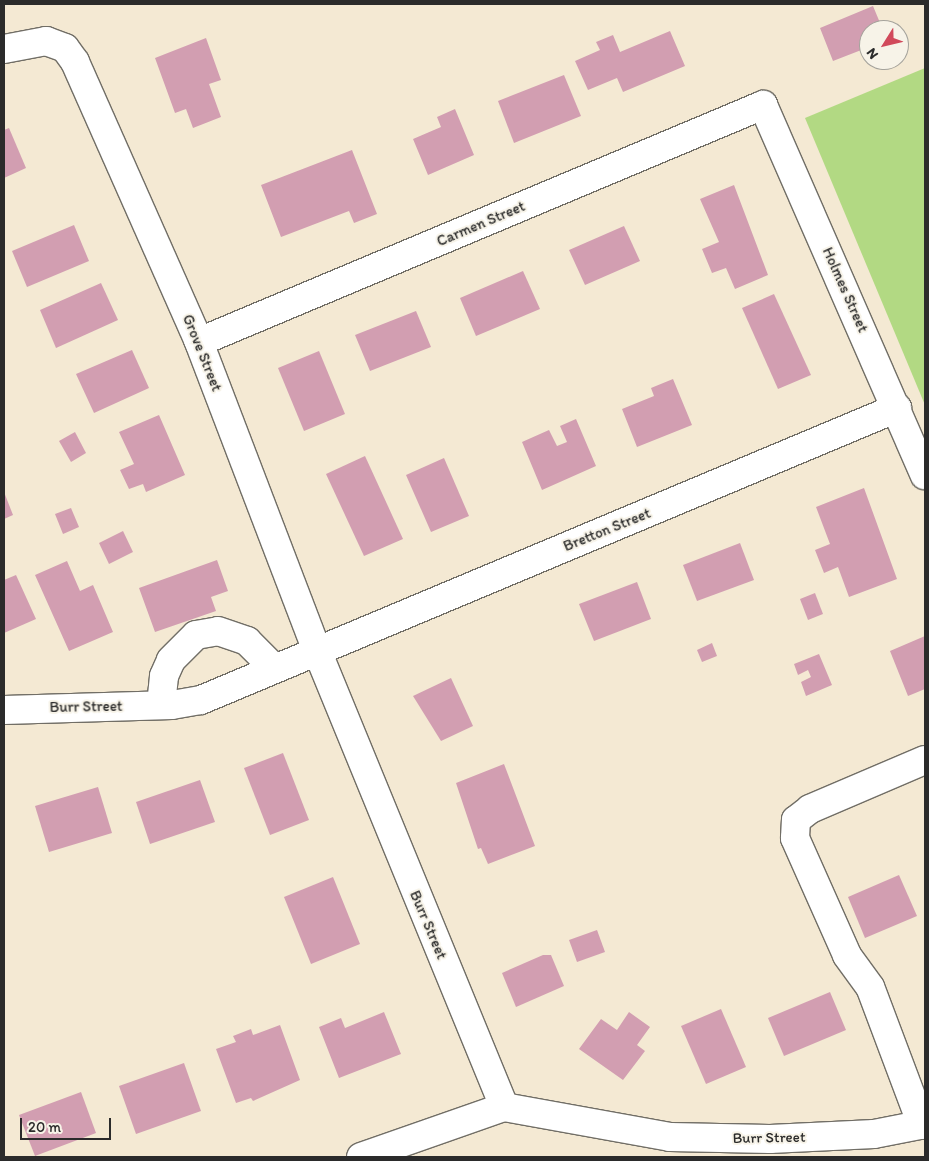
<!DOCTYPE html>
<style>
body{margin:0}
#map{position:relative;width:929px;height:1161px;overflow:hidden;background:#f4e9d3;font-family:Itim,sans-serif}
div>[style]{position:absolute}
.green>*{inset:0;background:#b2d983}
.building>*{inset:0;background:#d29eb1}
.roads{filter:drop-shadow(1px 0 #716e66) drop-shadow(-1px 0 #716e66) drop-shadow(0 1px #716e66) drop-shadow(0 -1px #716e66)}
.minor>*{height:28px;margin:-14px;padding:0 14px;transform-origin:14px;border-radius:14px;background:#fff}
span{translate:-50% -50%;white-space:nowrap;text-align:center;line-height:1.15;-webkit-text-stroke:4px #f7f3e8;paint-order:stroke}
.street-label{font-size:15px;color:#2b2b2b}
.frame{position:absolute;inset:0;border:5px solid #2b2b2b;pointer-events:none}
.north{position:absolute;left:859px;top:20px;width:50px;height:50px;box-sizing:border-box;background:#f7f3e8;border:1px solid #a5a39c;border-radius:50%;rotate:234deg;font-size:14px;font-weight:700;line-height:20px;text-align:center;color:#2b2b2b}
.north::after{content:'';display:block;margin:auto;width:18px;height:22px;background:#d1495b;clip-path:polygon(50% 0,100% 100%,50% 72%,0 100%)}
.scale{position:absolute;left:20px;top:1118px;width:91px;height:22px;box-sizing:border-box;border:2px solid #2b2b2b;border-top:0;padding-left:6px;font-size:15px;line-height:18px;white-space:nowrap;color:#2b2b2b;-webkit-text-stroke:4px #f7f3e8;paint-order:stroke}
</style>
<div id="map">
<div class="green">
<i style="clip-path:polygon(925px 68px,925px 405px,805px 118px)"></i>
</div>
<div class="building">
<i style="clip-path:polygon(873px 6px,883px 30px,869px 30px,869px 47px,833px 61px,820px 28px)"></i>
<i style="clip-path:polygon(670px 31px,685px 66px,623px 92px,617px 78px,588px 90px,575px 61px,600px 50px,596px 42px,613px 35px,620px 52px)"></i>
<i style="clip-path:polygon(206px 38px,221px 80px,209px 84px,221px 117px,193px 128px,186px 109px,175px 113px,155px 58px)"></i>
<i style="clip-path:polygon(564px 75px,581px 116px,514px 143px,498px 101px)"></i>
<i style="clip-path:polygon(455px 109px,474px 155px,428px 175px,413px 139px,441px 127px,437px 117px)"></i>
<i style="clip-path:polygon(9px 128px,26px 168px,4px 178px,4px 130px)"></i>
<i style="clip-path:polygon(352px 150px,377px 214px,354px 223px,349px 211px,281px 237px,261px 185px)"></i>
<i style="clip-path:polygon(734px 185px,768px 275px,735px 289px,726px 268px,712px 273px,702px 249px,719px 242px,700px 199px)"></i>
<i style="clip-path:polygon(74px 225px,89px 261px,27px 287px,12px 251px)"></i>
<i style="clip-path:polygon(624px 226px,640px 261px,585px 285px,569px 250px)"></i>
<i style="clip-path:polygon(523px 271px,540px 309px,476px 336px,460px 298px)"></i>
<i style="clip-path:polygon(101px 283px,118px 320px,56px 348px,40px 310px)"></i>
<i style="clip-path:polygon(774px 294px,811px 375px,778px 389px,742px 308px)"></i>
<i style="clip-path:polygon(416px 311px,431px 347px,370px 371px,355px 335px)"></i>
<i style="clip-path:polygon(132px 350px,149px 388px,94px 413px,76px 374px)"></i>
<i style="clip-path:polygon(319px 351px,345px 414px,304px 431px,278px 368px)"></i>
<i style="clip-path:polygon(673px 379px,692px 425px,637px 447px,622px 409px,654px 396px,651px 388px)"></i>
<i style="clip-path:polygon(159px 415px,185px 475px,146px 492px,143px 484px,129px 489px,120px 470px,134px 464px,119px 432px)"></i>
<i style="clip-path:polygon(576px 419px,596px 466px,542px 490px,522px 442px,549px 430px,557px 446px,567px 442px,560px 426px)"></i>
<i style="clip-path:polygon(75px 432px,86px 453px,71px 462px,59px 441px)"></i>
<i style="clip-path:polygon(365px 456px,403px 539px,364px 556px,326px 474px)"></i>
<i style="clip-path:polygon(444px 458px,469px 516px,431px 532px,406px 475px)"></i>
<i style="clip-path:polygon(864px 488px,897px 579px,849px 597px,838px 567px,824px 573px,815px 550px,830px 544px,816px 507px)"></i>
<i style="clip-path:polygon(4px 492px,13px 515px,4px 519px)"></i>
<i style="clip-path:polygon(71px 508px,79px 527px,63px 534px,55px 514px)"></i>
<i style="clip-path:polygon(123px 531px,133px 552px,109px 564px,99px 543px)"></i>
<i style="clip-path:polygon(740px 543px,754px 580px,697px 601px,683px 565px)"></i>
<i style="clip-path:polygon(217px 560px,228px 591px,211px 597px,216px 611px,155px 632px,139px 588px)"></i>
<i style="clip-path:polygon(67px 561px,80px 591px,93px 585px,113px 632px,69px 651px,35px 575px)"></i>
<i style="clip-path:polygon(16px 575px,36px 619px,4px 633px,4px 580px)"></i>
<i style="clip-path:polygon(637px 582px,651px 619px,594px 641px,579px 604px)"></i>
<i style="clip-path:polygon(815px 593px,823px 614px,808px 620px,800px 599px)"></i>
<i style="clip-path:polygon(925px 636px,925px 689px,908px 696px,890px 651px)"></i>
<i style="clip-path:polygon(712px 643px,717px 656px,702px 662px,697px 650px)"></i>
<i style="clip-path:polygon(819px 654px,832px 685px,806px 696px,801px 682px,811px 677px,808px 670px,798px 675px,794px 664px)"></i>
<i style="clip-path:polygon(451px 678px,473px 726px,441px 741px,413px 696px)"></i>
<i style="clip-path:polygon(283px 753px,309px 820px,270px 835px,244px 768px)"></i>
<i style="clip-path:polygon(504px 764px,535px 846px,488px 864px,481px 848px,478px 849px,456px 783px)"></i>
<i style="clip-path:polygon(200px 780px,215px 822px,150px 844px,136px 802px)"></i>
<i style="clip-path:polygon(98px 787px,112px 833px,49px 852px,35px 806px)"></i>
<i style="clip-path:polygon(899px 875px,917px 916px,865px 938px,848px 897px)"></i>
<i style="clip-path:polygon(333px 877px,360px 944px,311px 964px,284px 897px)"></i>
<i style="clip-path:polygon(597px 930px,605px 952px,577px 962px,569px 940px)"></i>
<i style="clip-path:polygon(543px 955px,551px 955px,564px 986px,516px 1007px,502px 973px)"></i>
<i style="clip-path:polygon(830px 992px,846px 1030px,784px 1056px,768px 1018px)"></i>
<i style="clip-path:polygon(721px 1009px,746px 1067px,706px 1084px,681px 1026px)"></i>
<i style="clip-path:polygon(384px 1012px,401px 1054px,339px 1078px,319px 1027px,341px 1018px,345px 1028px)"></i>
<i style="clip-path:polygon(629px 1012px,650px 1027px,637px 1045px,645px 1051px,623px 1080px,579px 1049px,601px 1019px,617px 1030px)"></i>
<i style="clip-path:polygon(280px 1025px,300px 1080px,253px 1101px,251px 1098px,236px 1103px,216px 1049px,236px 1042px,233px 1036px,251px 1029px,253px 1035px)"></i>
<i style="clip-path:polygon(184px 1063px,201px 1111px,136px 1134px,119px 1086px)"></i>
<i style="clip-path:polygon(81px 1092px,96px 1133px,35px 1156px,19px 1115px)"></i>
</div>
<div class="roads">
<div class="minor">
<i style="left:4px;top:49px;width:43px;rotate:-10.8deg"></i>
<i style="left:46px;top:41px;width:20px;rotate:20deg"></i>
<i style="left:65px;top:48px;width:17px;rotate:54deg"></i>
<i style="left:75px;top:62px;width:306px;rotate:66.1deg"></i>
<i style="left:199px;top:342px;width:328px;rotate:69.1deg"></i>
<i style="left:316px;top:648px;width:496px;rotate:67.7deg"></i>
<i style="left:199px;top:342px;width:612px;rotate:-22.79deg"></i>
<i style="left:763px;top:105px;width:404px;rotate:66.4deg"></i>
<i style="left:161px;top:705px;width:29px;rotate:-84deg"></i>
<i style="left:164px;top:676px;width:17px;rotate:-66deg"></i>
<i style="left:171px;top:660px;width:35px;rotate:-45deg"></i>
<i style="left:196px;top:635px;width:22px;rotate:-10deg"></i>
<i style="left:218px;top:631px;width:31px;rotate:19deg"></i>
<i style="left:247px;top:641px;width:38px;rotate:45deg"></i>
<i style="left:4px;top:710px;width:168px;rotate:-1.7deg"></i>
<i style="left:172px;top:705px;width:29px;rotate:-10deg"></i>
<i style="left:201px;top:700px;width:755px;rotate:-22.76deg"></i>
<i style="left:922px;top:1125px;width:147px;rotate:-110.6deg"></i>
<i style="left:870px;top:987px;width:39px;rotate:-126deg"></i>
<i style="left:847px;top:955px;width:128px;rotate:-114deg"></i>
<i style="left:795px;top:838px;width:18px;rotate:-87deg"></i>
<i style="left:796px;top:820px;width:18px;rotate:-38deg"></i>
<i style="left:810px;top:809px;width:125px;rotate:-23.1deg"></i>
<i style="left:361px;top:1157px;width:151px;rotate:-19.3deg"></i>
<i style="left:504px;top:1107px;width:169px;rotate:10.2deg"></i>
<i style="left:670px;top:1137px;width:100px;rotate:1.1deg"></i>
<i style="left:770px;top:1139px;width:104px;rotate:-2.8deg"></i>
<i style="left:874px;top:1134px;width:52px;rotate:-11.1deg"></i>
</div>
</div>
<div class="street-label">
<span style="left:481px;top:224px;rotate:-23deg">Carmen Street</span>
<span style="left:845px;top:290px;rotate:66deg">Holmes Street</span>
<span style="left:202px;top:353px;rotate:68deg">Grove Street</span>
<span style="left:607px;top:530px;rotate:-22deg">Bretton Street</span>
<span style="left:86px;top:707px;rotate:-1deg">Burr Street</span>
<span style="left:428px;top:925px;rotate:67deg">Burr Street</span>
<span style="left:769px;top:1138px;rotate:-1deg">Burr Street</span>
</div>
<div class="frame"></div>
<div class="north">N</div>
<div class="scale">20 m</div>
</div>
